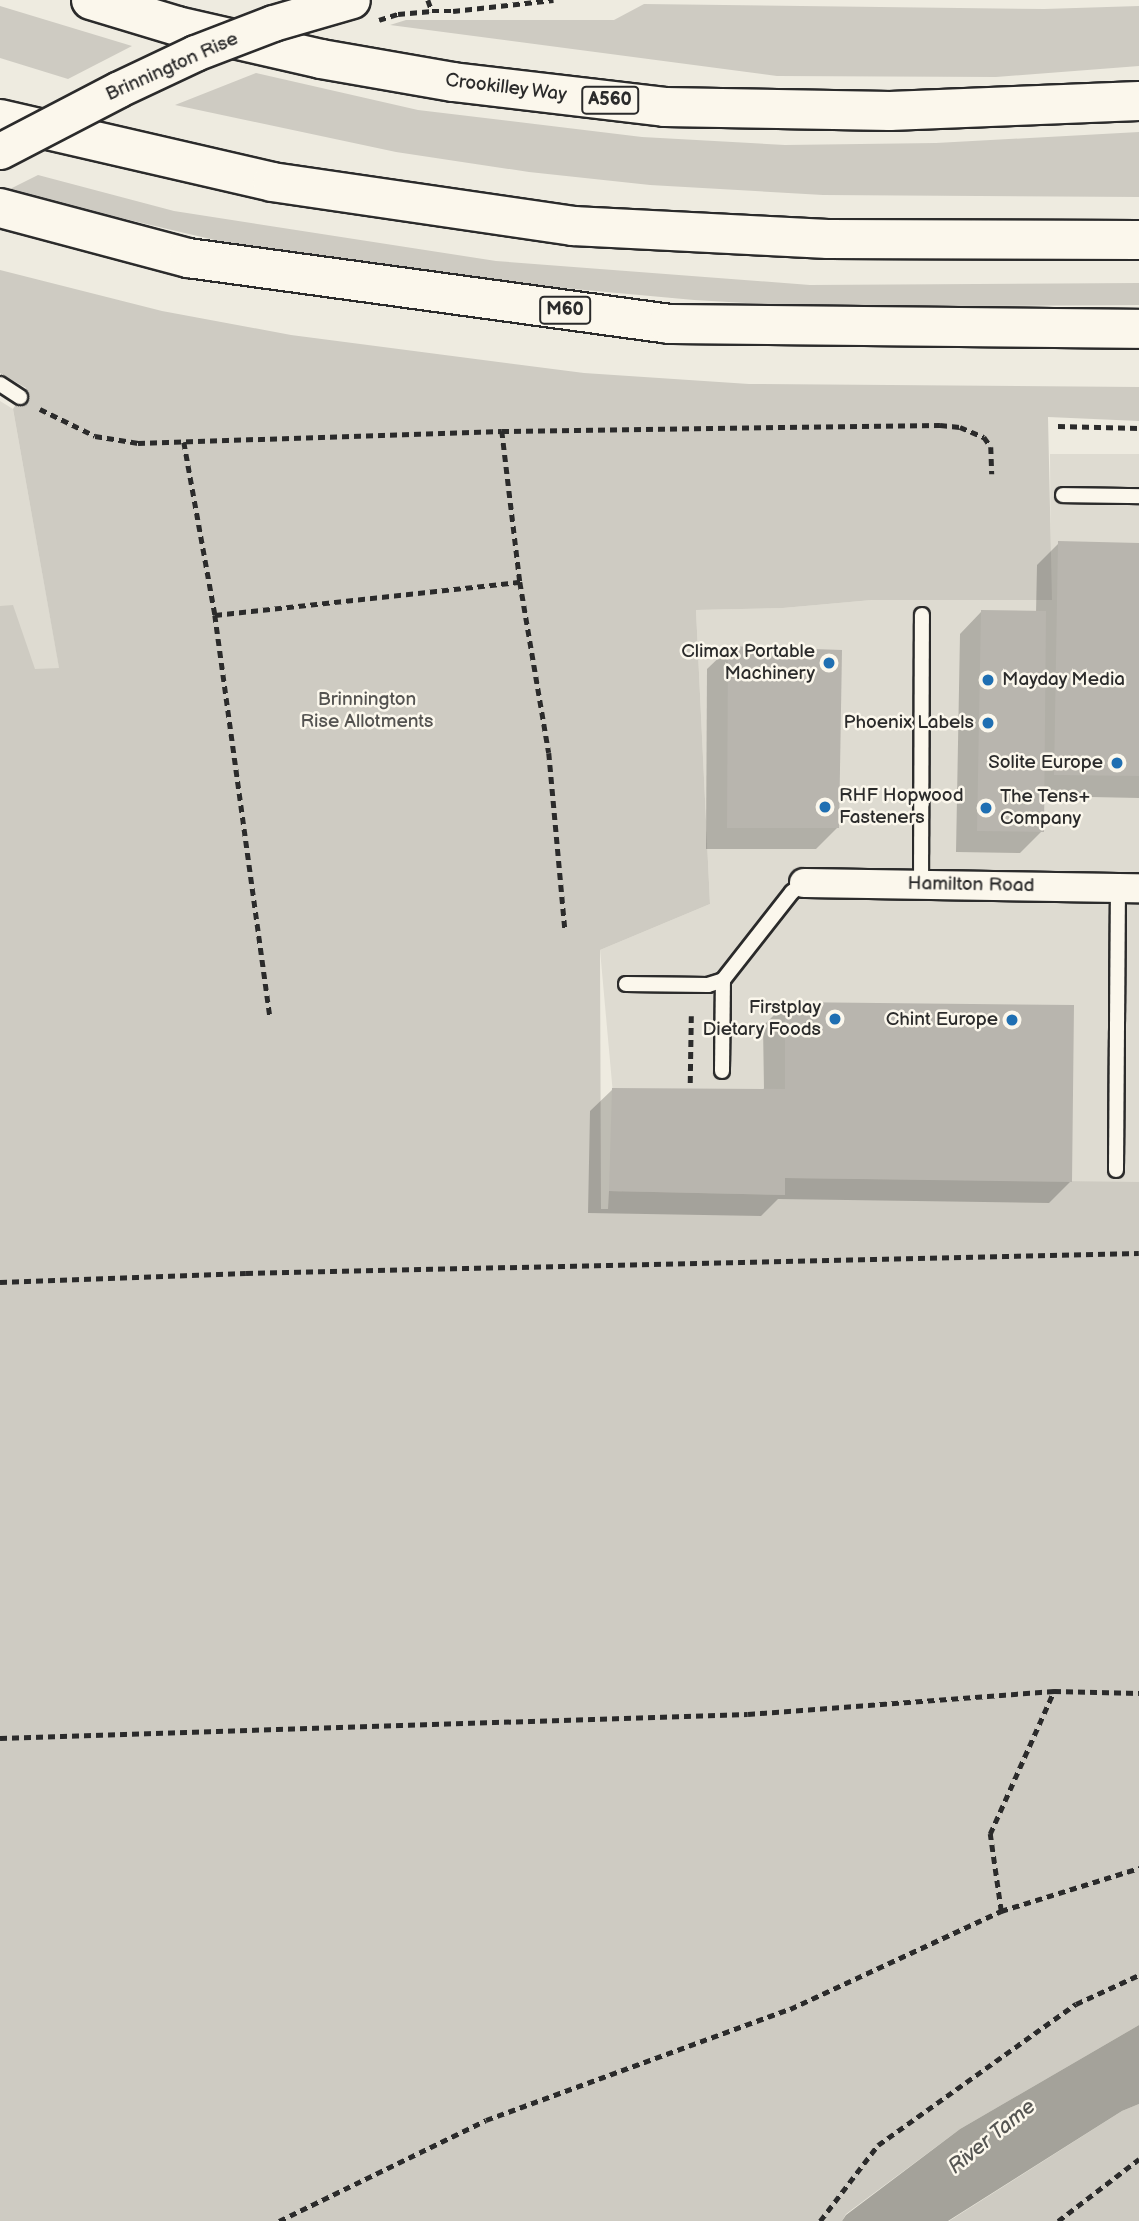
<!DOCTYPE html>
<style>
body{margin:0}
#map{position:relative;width:1139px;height:2221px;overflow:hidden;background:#eeebe0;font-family:"Balsamiq Sans",sans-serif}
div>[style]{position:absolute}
.built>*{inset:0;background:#dedbd1}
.green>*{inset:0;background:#cecbc2}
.water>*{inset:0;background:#a4a29a}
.shadow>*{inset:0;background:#0003}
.building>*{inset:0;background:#b8b5ae}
.path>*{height:4.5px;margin-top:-2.25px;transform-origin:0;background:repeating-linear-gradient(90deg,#2b2b2b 0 7px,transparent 0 12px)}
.roads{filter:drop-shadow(2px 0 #2b2b2b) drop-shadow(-2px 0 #2b2b2b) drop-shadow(0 2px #2b2b2b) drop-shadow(0 -2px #2b2b2b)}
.service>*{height:14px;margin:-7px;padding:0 7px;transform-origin:7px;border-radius:7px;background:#fbf7ec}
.minor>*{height:28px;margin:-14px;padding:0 14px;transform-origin:14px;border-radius:14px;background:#fbf7ec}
.primary>*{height:38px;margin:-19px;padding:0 19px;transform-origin:19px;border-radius:19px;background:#fbf7ec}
.motorway>*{height:38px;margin:-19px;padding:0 19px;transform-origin:19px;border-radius:19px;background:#fbf7ec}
.path-bridge>*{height:4.5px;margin-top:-2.25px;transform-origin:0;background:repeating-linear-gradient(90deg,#2b2b2b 0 7px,transparent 0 12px)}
.bridges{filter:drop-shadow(2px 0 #2b2b2b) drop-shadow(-2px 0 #2b2b2b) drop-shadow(0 2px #2b2b2b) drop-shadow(0 -2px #2b2b2b)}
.tertiary-bridge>*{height:35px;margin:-17.5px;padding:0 17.5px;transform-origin:17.5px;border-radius:17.5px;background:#fbf7ec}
.dots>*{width:19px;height:19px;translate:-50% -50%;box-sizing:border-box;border:4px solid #fbf7ec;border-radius:50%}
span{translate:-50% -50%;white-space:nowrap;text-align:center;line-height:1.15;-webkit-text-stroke:5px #fbf7ec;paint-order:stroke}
.shield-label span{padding:2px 5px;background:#fbf7ec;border:2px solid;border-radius:5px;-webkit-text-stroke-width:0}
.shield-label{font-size:18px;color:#2b2b2b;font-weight:700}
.street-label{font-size:19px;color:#2b2b2b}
.poi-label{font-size:19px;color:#2b2b2b}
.right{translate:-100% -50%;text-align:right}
.left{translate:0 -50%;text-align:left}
.park-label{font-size:19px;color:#545351}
.water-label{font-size:21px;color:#555552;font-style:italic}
</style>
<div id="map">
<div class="built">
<i style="clip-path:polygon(0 401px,13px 409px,128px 1053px,0 1063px)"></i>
<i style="clip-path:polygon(1050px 454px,1139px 454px,1139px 1208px,623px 1205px,600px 950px,710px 904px,696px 610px,783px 608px,872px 600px,1051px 600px)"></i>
</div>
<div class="green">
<i style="clip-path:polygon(644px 4px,1044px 9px,1139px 6px,1139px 66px,996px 77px,777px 76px,390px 25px,406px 20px,614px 20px)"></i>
<i style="clip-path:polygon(0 6px,132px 46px,68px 79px,0 58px)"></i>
<i style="clip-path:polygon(256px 73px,418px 110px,642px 137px,785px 145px,936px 143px,1139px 132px,1139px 197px,823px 195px,650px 185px,529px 172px,396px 152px,175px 105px)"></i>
<i style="clip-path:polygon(38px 175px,174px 211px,496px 261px,810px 285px,1139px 283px,1139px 305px,820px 307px,694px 300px,430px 276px,270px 253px,6px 191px)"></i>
<i style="clip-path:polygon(0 270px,162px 311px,291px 335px,584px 373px,749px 384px,1139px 387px,1139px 421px,1048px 417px,1052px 600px,872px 600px,783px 608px,696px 610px,710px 904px,600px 950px,601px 1209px,608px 1209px,609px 1191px,785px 1195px,785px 1178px,1139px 1182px,1139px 2025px,960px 2129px,846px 2214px,842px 2221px,0 2221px,0 606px,13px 605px,35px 669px,59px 668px,13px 409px,26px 388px,0 373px)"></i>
<i style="clip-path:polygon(1139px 2104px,1139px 2221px,949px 2221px,1122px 2111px)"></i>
</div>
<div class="water">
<i style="clip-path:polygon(1139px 2025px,1139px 2104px,1122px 2111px,948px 2221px,842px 2221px,846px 2215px,960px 2129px)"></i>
</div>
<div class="shadow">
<i style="clip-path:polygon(1059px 543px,1139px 545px,1139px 798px,1043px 796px,1042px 831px,1020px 853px,956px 852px,960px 634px,981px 612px,1036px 613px,1037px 565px)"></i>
<i style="clip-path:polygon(729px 648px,838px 827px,816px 849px,706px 849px,707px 669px)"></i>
<i style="clip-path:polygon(785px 1004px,1071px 1181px,1049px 1203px,778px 1199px,761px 1216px,588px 1213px,590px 1111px,612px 1090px,764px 1090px,763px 1026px)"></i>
</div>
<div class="building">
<i style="clip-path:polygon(1058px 541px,1139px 543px,1139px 776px,1054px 775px)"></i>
<i style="clip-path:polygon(981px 610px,1046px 611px,1044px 832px,977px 831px)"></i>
<i style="clip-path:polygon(728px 646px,842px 650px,839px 828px,727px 828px)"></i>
<i style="clip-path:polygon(785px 1002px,1074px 1005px,1072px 1182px,785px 1178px,785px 1195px,609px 1191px,612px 1088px,785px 1089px)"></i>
</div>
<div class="path">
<i style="left:428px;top:0;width:12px;rotate:70deg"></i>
<i style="left:432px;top:11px;width:21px"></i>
<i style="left:453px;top:11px;width:101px;rotate:-6.3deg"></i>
<i style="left:398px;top:14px;width:34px;rotate:-5deg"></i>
<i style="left:40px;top:409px;width:61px;rotate:26.1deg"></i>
<i style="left:95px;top:436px;width:44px;rotate:9.2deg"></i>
<i style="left:138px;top:443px;width:364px;rotate:-1.9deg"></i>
<i style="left:502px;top:431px;width:438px;rotate:-0.8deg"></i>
<i style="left:940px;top:425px;width:20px;rotate:6deg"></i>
<i style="left:960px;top:427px;width:26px;rotate:23deg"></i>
<i style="left:984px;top:437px;width:12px;rotate:55deg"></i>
<i style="left:991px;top:447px;width:27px;rotate:88deg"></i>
<i style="left:1058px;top:426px;width:81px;rotate:1.4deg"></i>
<i style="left:502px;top:431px;width:152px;rotate:83.2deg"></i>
<i style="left:520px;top:582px;width:173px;rotate:80.4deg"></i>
<i style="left:549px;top:753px;width:176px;rotate:84.8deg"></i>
<i style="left:184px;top:442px;width:176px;rotate:79.8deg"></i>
<i style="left:215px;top:615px;width:406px;rotate:82.2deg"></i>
<i style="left:215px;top:615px;width:307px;rotate:-6.2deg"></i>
<i style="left:690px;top:1083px;width:67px;rotate:-89.1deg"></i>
<i style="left:0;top:1282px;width:246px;rotate:-2.1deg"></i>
<i style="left:246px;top:1273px;width:893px;rotate:-1.28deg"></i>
<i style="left:0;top:1738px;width:748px;rotate:-1.84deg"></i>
<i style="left:748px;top:1714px;width:307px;rotate:-4.3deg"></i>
<i style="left:1054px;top:1691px;width:85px;rotate:1.3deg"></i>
<i style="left:1001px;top:1911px;width:78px;rotate:-98.1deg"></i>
<i style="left:990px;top:1834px;width:157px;rotate:-65.9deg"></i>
<i style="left:279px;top:2221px;width:230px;rotate:-26deg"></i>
<i style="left:486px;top:2120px;width:324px;rotate:-20.1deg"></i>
<i style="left:790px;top:2009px;width:233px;rotate:-24.9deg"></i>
<i style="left:1001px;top:1911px;width:145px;rotate:-17.3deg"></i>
<i style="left:820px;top:2221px;width:96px;rotate:-52.7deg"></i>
<i style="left:878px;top:2145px;width:243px;rotate:-35.5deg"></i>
<i style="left:1076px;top:2004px;width:69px;rotate:-24.7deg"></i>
<i style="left:1058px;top:2221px;width:102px;rotate:-37.4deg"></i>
</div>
<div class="roads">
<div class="service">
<i style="left:0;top:384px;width:24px;rotate:33deg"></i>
<i style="left:1063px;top:495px;width:76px;rotate:0.8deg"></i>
<i style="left:921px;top:884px;width:269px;rotate:-89.8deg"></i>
<i style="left:626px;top:984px;width:82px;rotate:0.7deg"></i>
<i style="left:708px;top:985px;width:16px;rotate:-18deg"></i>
<i style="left:723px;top:980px;width:112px;rotate:-51.9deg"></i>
<i style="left:792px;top:892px;width:15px;rotate:-37deg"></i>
<i style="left:722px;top:1071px;width:91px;rotate:-89.4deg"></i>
<i style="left:1116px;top:1170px;width:282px;rotate:-89.6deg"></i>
</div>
<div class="minor">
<i style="left:804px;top:883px;width:335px;rotate:0.9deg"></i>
</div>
<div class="primary">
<i style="left:91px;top:0;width:90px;rotate:16.8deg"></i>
<i style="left:177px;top:26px;width:148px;rotate:12.9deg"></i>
<i style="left:321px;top:59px;width:134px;rotate:9.9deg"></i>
<i style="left:453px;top:82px;width:213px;rotate:6.7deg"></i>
<i style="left:665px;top:107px;width:225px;rotate:1deg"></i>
<i style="left:890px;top:111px;width:249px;rotate:-2.3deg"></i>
</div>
<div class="motorway">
<i style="left:0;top:119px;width:279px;rotate:13deg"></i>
<i style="left:272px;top:182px;width:304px;rotate:8.3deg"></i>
<i style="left:573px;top:226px;width:255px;rotate:2.9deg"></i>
<i style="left:828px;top:239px;width:311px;rotate:0.2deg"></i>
<i style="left:0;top:208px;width:195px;rotate:14.9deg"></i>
<i style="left:188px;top:258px;width:485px;rotate:7.8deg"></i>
<i style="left:668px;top:324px;width:471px;rotate:0.6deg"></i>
</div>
</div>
<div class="path-bridge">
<i style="left:379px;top:20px;width:20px;rotate:-18deg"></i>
</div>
<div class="bridges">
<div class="tertiary-bridge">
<i style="left:0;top:151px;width:134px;rotate:-27.5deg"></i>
<i style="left:119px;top:89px;width:84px;rotate:-25.3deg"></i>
<i style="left:195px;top:53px;width:84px;rotate:-21deg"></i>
<i style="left:273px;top:23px;width:82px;rotate:-16.2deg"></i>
</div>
</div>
<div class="dots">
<i style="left:829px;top:663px;background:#1f6fb2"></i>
<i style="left:988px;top:680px;background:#1f6fb2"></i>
<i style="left:988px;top:723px;background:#1f6fb2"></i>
<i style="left:1117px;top:763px;background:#1f6fb2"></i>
<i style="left:825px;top:807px;background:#1f6fb2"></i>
<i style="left:986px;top:808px;background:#1f6fb2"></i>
<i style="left:835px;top:1019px;background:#1f6fb2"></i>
<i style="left:1012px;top:1020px;background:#1f6fb2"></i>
</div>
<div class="shield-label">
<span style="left:610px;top:100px">A560</span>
<span style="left:565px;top:310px">M60</span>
</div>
<div class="street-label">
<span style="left:172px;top:67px;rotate:-24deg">Brinnington Rise</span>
<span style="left:506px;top:88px;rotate:7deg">Crookilley Way</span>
<span style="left:971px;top:885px;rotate:1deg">Hamilton Road</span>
</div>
<div class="poi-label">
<span class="right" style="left:815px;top:663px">Climax Portable<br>Machinery</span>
<span class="left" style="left:1002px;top:680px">Mayday Media</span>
<span class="right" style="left:974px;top:723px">Phoenix Labels</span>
<span class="right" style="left:1103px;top:763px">Solite Europe</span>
<span class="left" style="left:839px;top:807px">RHF Hopwood<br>Fasteners</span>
<span class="left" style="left:1000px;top:808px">The Tens+<br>Company</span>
<span class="right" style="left:821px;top:1019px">Firstplay<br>Dietary Foods</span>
<span class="right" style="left:998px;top:1020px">Chint Europe</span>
</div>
<div class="park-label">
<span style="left:367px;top:711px">Brinnington<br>Rise Allotments</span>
</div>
<div class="water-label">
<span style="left:992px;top:2137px;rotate:-39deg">River Tame</span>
</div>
</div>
